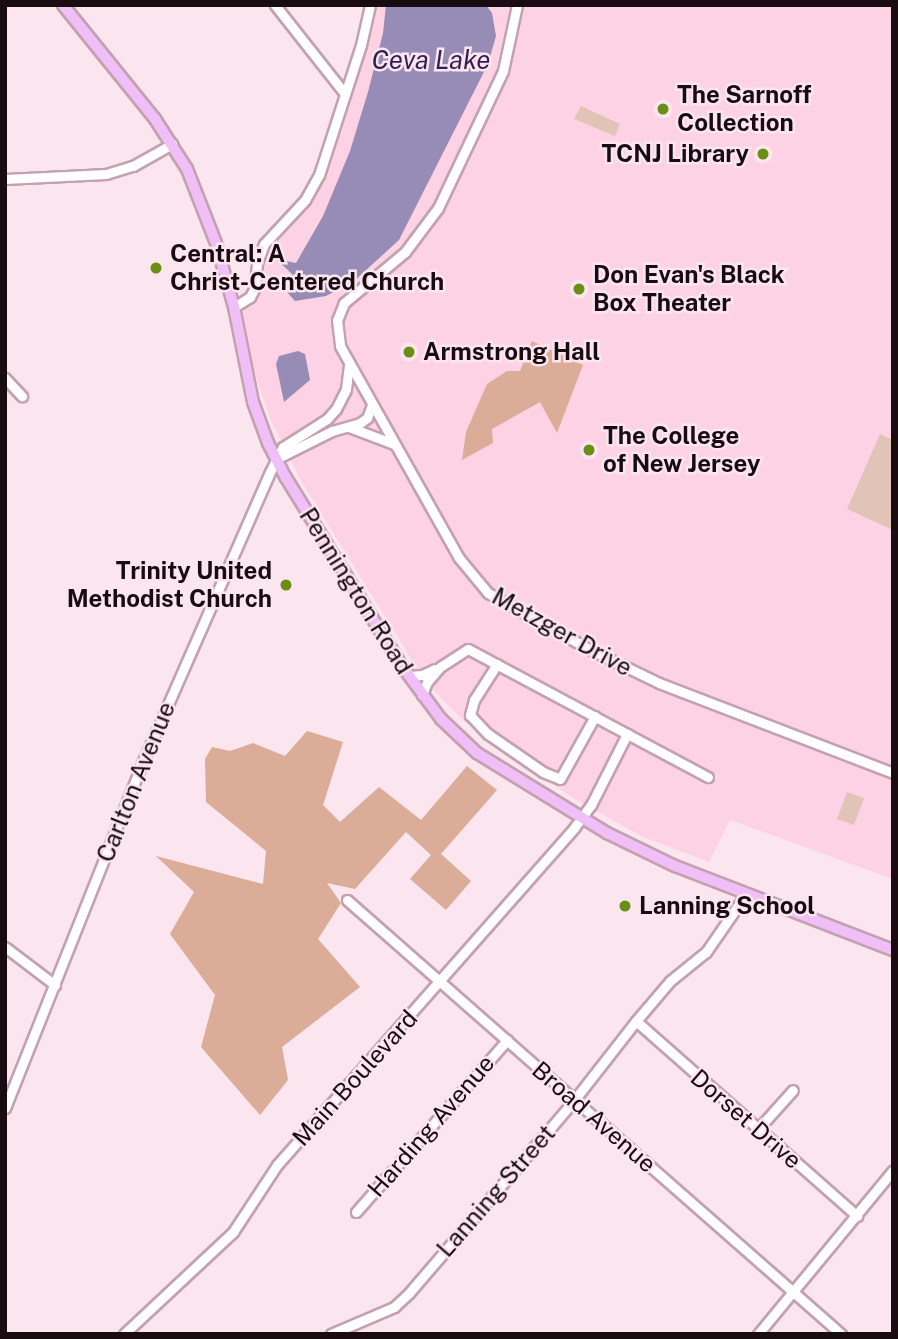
<!DOCTYPE html>
<style>
body{margin:0}
#map{position:relative;width:898px;height:1339px;overflow:hidden;background:#fbe5ee;font-family:"Public Sans",sans-serif}
div>[style]{position:absolute}
.built>*{inset:0;background:#fed2e5}
.green>*{inset:0;background:#e1c4b7}
.forest>*{inset:0;background:#dbac98}
.water>*{inset:0;background:#978cb5}
.roads{filter:drop-shadow(2px 0 #c3a1b0) drop-shadow(-2px 0 #c3a1b0) drop-shadow(0 2px #c3a1b0) drop-shadow(0 -2px #c3a1b0)}
.minor>*{height:9px;margin:-4.5px;padding:0 4.5px;transform-origin:4.5px;border-radius:4.5px;background:#fff}
.major>*{height:10px;margin:-5px;padding:0 5px;transform-origin:5px;border-radius:5px;background:#f1bff7}
.dots>*{width:19px;height:19px;translate:-50% -50%;box-sizing:border-box;border:4px solid #fbe5ee;border-radius:50%}
span{translate:-50% -50%;white-space:nowrap;text-align:center;line-height:1.15;-webkit-text-stroke:5px #fbe5ee;paint-order:stroke}
.poi-label{font-size:24px;color:#180c11;font-weight:700}
.left{translate:0 -50%;text-align:left}
.right{translate:-100% -50%;text-align:right}
.street-label{font-size:24px;color:#180c11}
.water-label{font-size:26px;color:#311e53;font-style:italic}
.frame{position:absolute;inset:0;border:7px solid #180c11;pointer-events:none}
</style>
<div id="map">
<div class="built">
<i style="clip-path:polygon(375px 5px,893px 5px,893px 879px,730px 820px,709px 862px,643px 837px,575px 799px,496px 747px,459px 716px,426px 683px,300px 479px,271px 421px,252px 365px,243px 312px,263px 289px,262px 258px,317px 191px,368px 39px)"></i>
</div>
<div class="green">
<i style="clip-path:polygon(581px 106px,620px 124px,615px 136px,574px 119px)"></i>
<i style="clip-path:polygon(880px 434px,893px 440px,893px 530px,847px 509px)"></i>
<i style="clip-path:polygon(847px 792px,864px 798px,854px 825px,837px 819px)"></i>
</div>
<div class="forest">
<i style="clip-path:polygon(532px 341px,583px 365px,557px 433px,540px 402px,492px 429px,493px 443px,462px 460px,466px 432px,487px 384px,507px 371px,520px 371px)"></i>
<i style="clip-path:polygon(307px 731px,343px 742px,323px 805px,340px 822px,379px 787px,421px 820px,467px 766px,497px 790px,441px 854px,471px 881px,446px 910px,410px 879px,431px 855px,406px 832px,355px 889px,327px 883px,341px 903px,318px 939px,360px 987px,282px 1047px,288px 1080px,260px 1115px,201px 1047px,215px 995px,170px 934px,194px 892px,156px 856px,263px 884px,266px 851px,206px 802px,205px 759px,212px 747px,230px 751px,253px 743px,285px 756px)"></i>
</div>
<div class="water">
<i style="clip-path:polygon(386px 5px,486px 5px,492px 13px,496px 36px,488px 64px,399px 240px,353px 282px,326px 296px,295px 301px,286px 291px,292px 274px,276px 259px,296px 263px,323px 216px,350px 151px,368px 92px,383px 33px)"></i>
<i style="clip-path:polygon(298px 351px,305px 354px,310px 380px,284px 402px,276px 364px,279px 356px)"></i>
</div>
<div class="roads">
<div class="minor">
<i style="left:275px;top:5px;width:113px;rotate:51.8deg"></i>
<i style="left:517px;top:5px;width:67px;rotate:102deg"></i>
<i style="left:503px;top:71px;width:152px;rotate:115.4deg"></i>
<i style="left:438px;top:208px;width:55px;rotate:126.9deg"></i>
<i style="left:405px;top:252px;width:80px;rotate:140.1deg"></i>
<i style="left:344px;top:303px;width:18px;rotate:112deg"></i>
<i style="left:337px;top:320px;width:26px;rotate:83deg"></i>
<i style="left:340px;top:346px;width:243px;rotate:60.7deg"></i>
<i style="left:459px;top:558px;width:45px;rotate:50.4deg"></i>
<i style="left:488px;top:593px;width:115px;rotate:29deg"></i>
<i style="left:589px;top:649px;width:78px;rotate:25.9deg"></i>
<i style="left:659px;top:683px;width:251px;rotate:21deg"></i>
<i style="left:5px;top:179px;width:101px;rotate:-2.8deg"></i>
<i style="left:106px;top:174px;width:28px;rotate:-17deg"></i>
<i style="left:133px;top:166px;width:45px;rotate:-29.4deg"></i>
<i style="left:234px;top:307px;width:19px;rotate:-32deg"></i>
<i style="left:250px;top:297px;width:9px;rotate:-63deg"></i>
<i style="left:254px;top:289px;width:26px;rotate:-83deg"></i>
<i style="left:257px;top:263px;width:20px;rotate:-70deg"></i>
<i style="left:264px;top:244px;width:60px;rotate:-47deg"></i>
<i style="left:305px;top:200px;width:29px;rotate:-61deg"></i>
<i style="left:319px;top:175px;width:137px;rotate:-72.1deg"></i>
<i style="left:361px;top:45px;width:41px;rotate:-77.3deg"></i>
<i style="left:5px;top:378px;width:25px;rotate:47deg"></i>
<i style="left:349px;top:427px;width:48px;rotate:20.7deg"></i>
<i style="left:276px;top:459px;width:63px;rotate:-26.6deg"></i>
<i style="left:332px;top:431px;width:29px;rotate:-16deg"></i>
<i style="left:360px;top:423px;width:9px;rotate:-36deg"></i>
<i style="left:367px;top:418px;width:14px;rotate:-69deg"></i>
<i style="left:497px;top:664px;width:43px;rotate:122.6deg"></i>
<i style="left:474px;top:700px;width:16px;rotate:105deg"></i>
<i style="left:470px;top:715px;width:26px;rotate:47deg"></i>
<i style="left:488px;top:734px;width:67px;rotate:34.6deg"></i>
<i style="left:543px;top:772px;width:18px;rotate:22deg"></i>
<i style="left:560px;top:779px;width:72px;rotate:-60.9deg"></i>
<i style="left:409px;top:676px;width:13px;rotate:-4deg"></i>
<i style="left:422px;top:675px;width:14px;rotate:-25deg"></i>
<i style="left:422px;top:695px;width:14px;rotate:-69deg"></i>
<i style="left:427px;top:682px;width:20px;rotate:-49deg"></i>
<i style="left:440px;top:667px;width:33px;rotate:-33deg"></i>
<i style="left:468px;top:649px;width:272px;rotate:28.1deg"></i>
<i style="left:347px;top:900px;width:658px;rotate:41.3deg"></i>
<i style="left:5px;top:947px;width:63px;rotate:37.2deg"></i>
<i style="left:636px;top:1021px;width:295px;rotate:41.4deg"></i>
<i style="left:5px;top:1108px;width:376px;rotate:-68.3deg"></i>
<i style="left:144px;top:759px;width:313px;rotate:-66.3deg"></i>
<i style="left:270px;top:472px;width:28px;rotate:-63deg"></i>
<i style="left:283px;top:447px;width:52px;rotate:-32.5deg"></i>
<i style="left:327px;top:419px;width:13px;rotate:-48deg"></i>
<i style="left:336px;top:409px;width:22px;rotate:-63deg"></i>
<i style="left:346px;top:389px;width:24px;rotate:-83deg"></i>
<i style="left:758px;top:1129px;width:52px;rotate:-48.1deg"></i>
<i style="left:356px;top:1212px;width:229px;rotate:-48.7deg"></i>
<i style="left:124px;top:1334px;width:149px;rotate:-43.1deg"></i>
<i style="left:233px;top:1232px;width:80px;rotate:-56.7deg"></i>
<i style="left:277px;top:1165px;width:449px;rotate:-48.6deg"></i>
<i style="left:574px;top:828px;width:29px;rotate:-54deg"></i>
<i style="left:591px;top:805px;width:80px;rotate:-63.1deg"></i>
<i style="left:331px;top:1334px;width:69px;rotate:-23.2deg"></i>
<i style="left:394px;top:1307px;width:21px;rotate:-43deg"></i>
<i style="left:409px;top:1293px;width:255px;rotate:-49.4deg"></i>
<i style="left:575px;top:1099px;width:99px;rotate:-52deg"></i>
<i style="left:636px;top:1021px;width:52px;rotate:-49.6deg"></i>
<i style="left:670px;top:981px;width:46px;rotate:-38.9deg"></i>
<i style="left:706px;top:952px;width:70px;rotate:-55.4deg"></i>
<i style="left:758px;top:1334px;width:212px;rotate:-50.5deg"></i>
</div>
<div class="major">
<i style="left:63px;top:5px;width:146px;rotate:51.1deg"></i>
<i style="left:155px;top:119px;width:59px;rotate:57.4deg"></i>
<i style="left:187px;top:169px;width:79px;rotate:68.6deg"></i>
<i style="left:216px;top:243px;width:66px;rotate:74.3deg"></i>
<i style="left:234px;top:307px;width:97px;rotate:78.7deg"></i>
<i style="left:253px;top:402px;width:44px;rotate:69.9deg"></i>
<i style="left:268px;top:443px;width:39px;rotate:63deg"></i>
<i style="left:286px;top:478px;width:216px;rotate:58.4deg"></i>
<i style="left:399px;top:662px;width:71px;rotate:53.6deg"></i>
<i style="left:441px;top:719px;width:50px;rotate:43.4deg"></i>
<i style="left:477px;top:753px;width:153px;rotate:31.6deg"></i>
<i style="left:607px;top:833px;width:76px;rotate:25.9deg"></i>
<i style="left:675px;top:866px;width:234px;rotate:21.1deg"></i>
</div>
</div>
<div class="dots">
<i style="left:663px;top:109px;background:#6d8e14"></i>
<i style="left:763px;top:154px;background:#6d8e14"></i>
<i style="left:156px;top:268px;background:#6d8e14"></i>
<i style="left:579px;top:289px;background:#6d8e14"></i>
<i style="left:409px;top:352px;background:#6d8e14"></i>
<i style="left:589px;top:450px;background:#6d8e14"></i>
<i style="left:286px;top:585px;background:#6d8e14"></i>
<i style="left:625px;top:906px;background:#6d8e14"></i>
</div>
<div class="poi-label">
<span class="left" style="left:677px;top:109px">The Sarnoff<br>Collection</span>
<span class="right" style="left:749px;top:154px">TCNJ Library</span>
<span class="left" style="left:170px;top:268px">Central: A<br>Christ-Centered Church</span>
<span class="left" style="left:593px;top:289px">Don Evan's Black<br>Box Theater</span>
<span class="left" style="left:423px;top:352px">Armstrong Hall</span>
<span class="left" style="left:603px;top:450px">The College<br>of New Jersey</span>
<span class="right" style="left:272px;top:585px">Trinity United<br>Methodist Church</span>
<span class="left" style="left:639px;top:906px">Lanning School</span>
</div>
<div class="street-label">
<span style="left:356px;top:591px;rotate:58deg">Pennington Road</span>
<span style="left:562px;top:632px;rotate:29deg">Metzger Drive</span>
<span style="left:136px;top:782px;rotate:-68deg">Carlton Avenue</span>
<span style="left:355px;top:1078px;rotate:-48deg">Main Boulevard</span>
<span style="left:594px;top:1117px;rotate:41deg">Broad Avenue</span>
<span style="left:746px;top:1119px;rotate:41deg">Dorset Drive</span>
<span style="left:431px;top:1126px;rotate:-49deg">Harding Avenue</span>
<span style="left:496px;top:1191px;rotate:-49deg">Lanning Street</span>
</div>
<div class="water-label">
<span style="left:431px;top:60px">Ceva Lake</span>
</div>
<div class="frame"></div>
</div>
